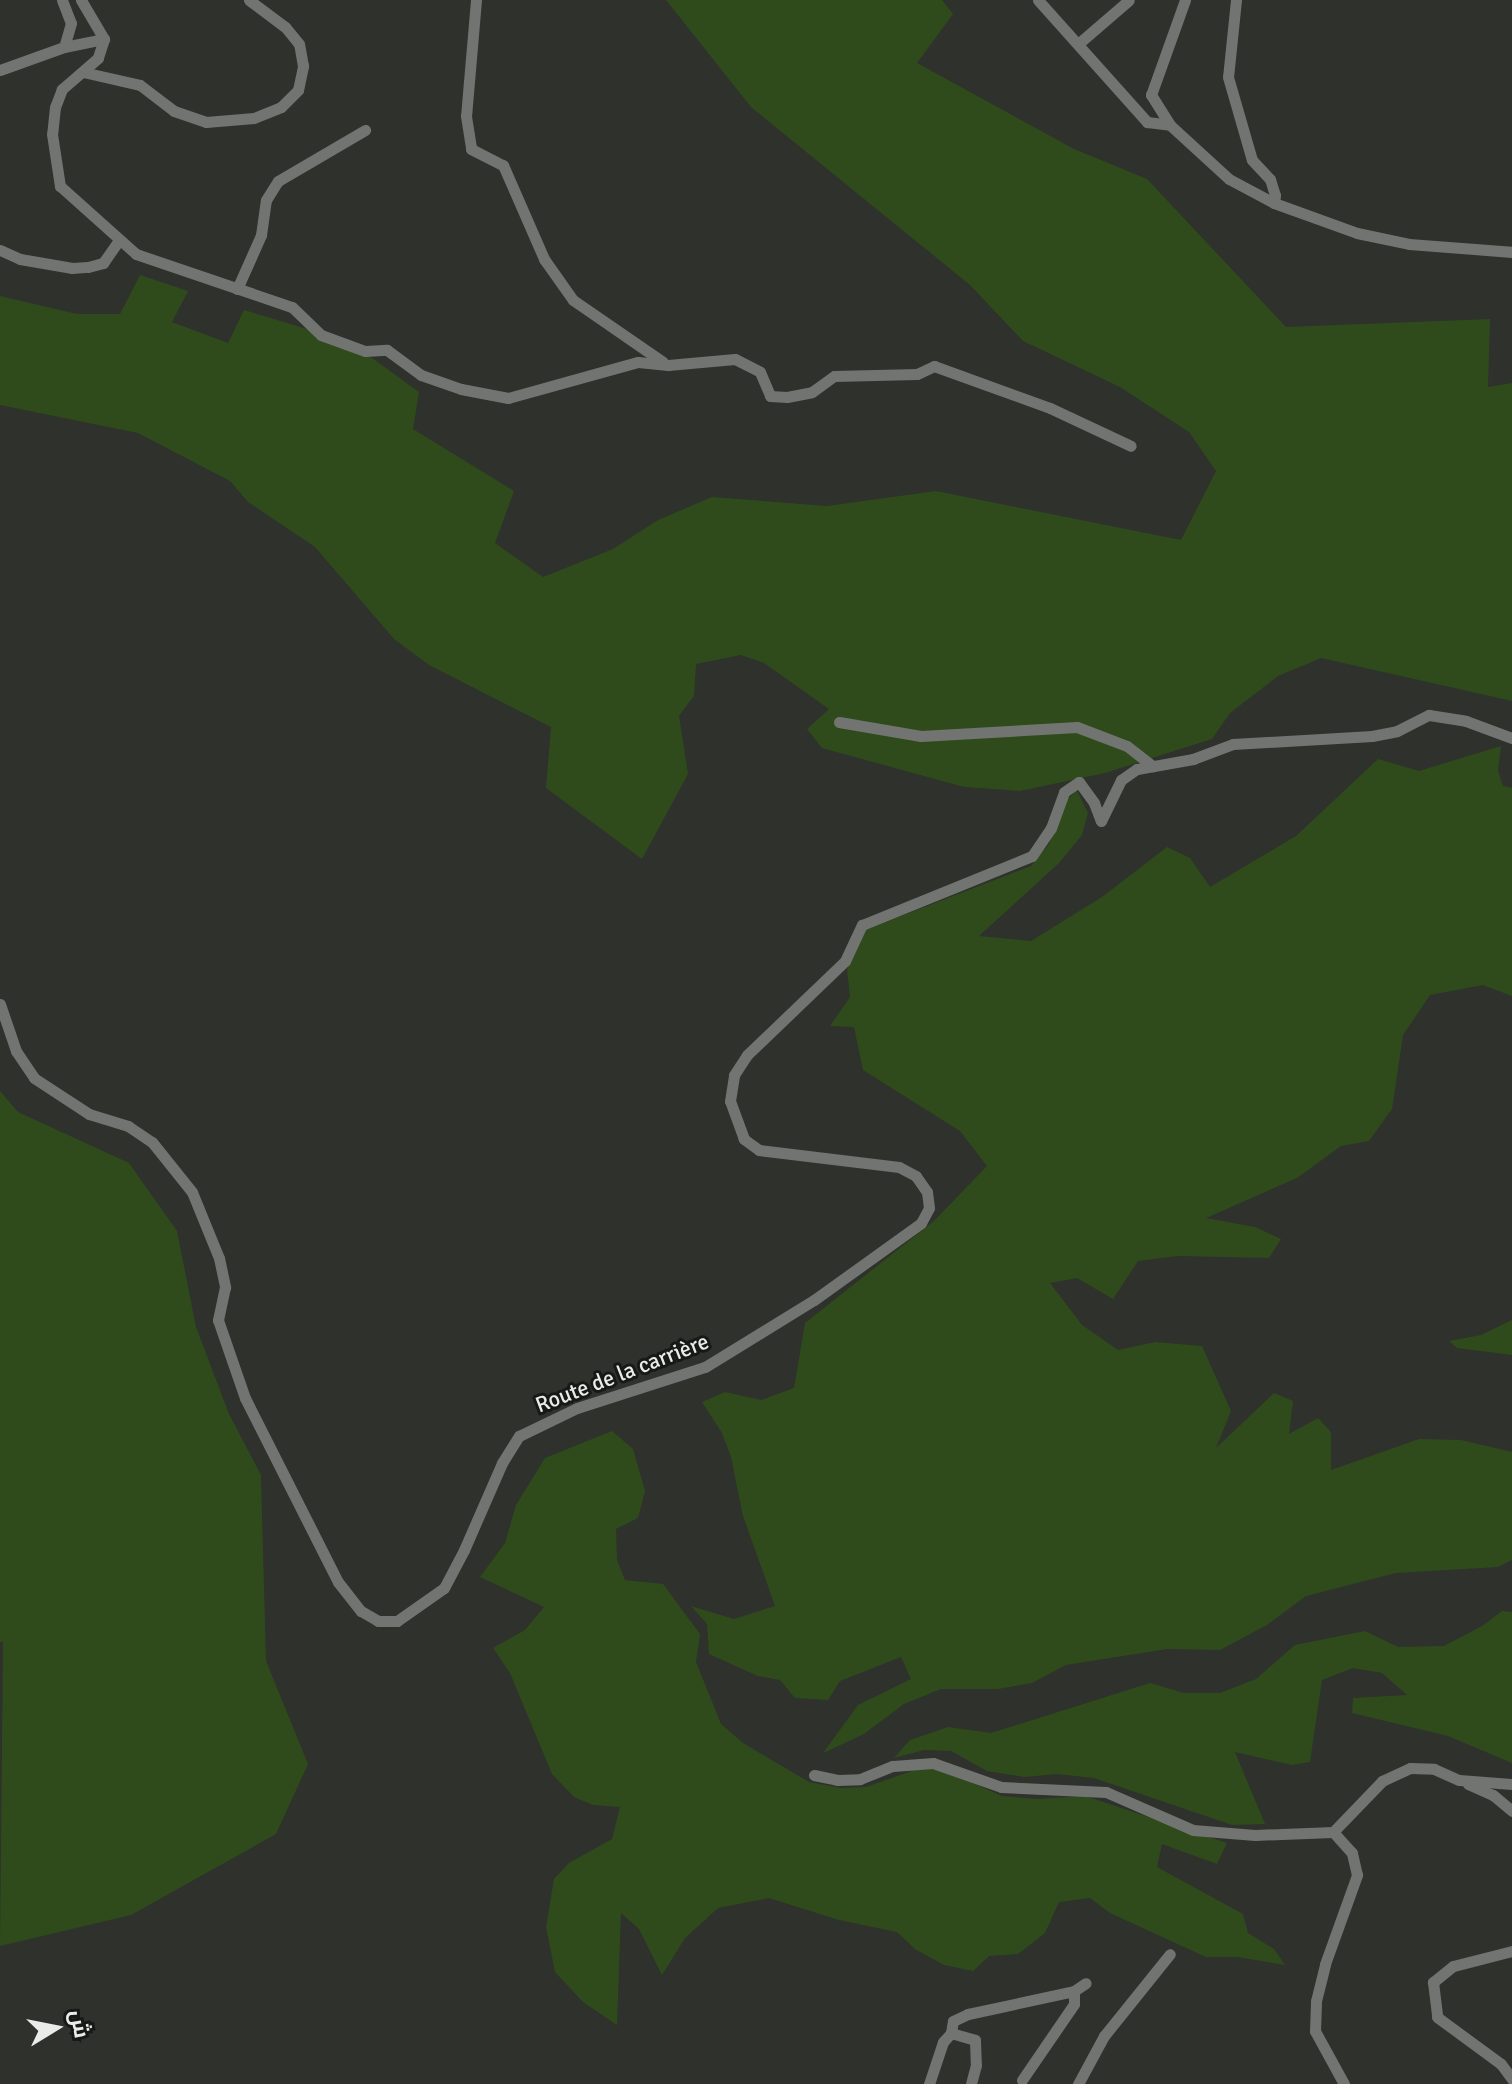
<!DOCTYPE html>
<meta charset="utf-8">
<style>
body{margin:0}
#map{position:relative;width:1512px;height:2084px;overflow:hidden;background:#2e312c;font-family:Signika,Cairo,sans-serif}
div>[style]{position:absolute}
.green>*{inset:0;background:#2f4b1c}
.minor>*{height:11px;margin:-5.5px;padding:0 5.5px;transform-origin:5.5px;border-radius:5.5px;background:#727471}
span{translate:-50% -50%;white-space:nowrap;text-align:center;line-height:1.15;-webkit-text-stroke:6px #171916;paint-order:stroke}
.street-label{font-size:22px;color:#eaece9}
.north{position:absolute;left:16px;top:1988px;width:80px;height:80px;-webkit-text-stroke:6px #171916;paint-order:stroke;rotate:80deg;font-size:22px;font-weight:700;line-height:32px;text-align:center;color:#eaece9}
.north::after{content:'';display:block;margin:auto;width:28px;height:36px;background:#eaece9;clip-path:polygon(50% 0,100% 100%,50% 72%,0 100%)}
</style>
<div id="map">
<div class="green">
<i style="clip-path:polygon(666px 0,942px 0,953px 14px,917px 63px,1074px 149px,1147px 179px,1286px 327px,1490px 319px,1488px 387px,1512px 383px,1512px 701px,1321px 658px,1278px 676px,1230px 713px,1212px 739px,1105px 773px,1020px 791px,964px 787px,822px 748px,807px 729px,829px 709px,764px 663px,741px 655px,696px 664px,694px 696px,679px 716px,688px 774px,642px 859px,546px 788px,551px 727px,429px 665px,394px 639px,315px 547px,248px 502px,230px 481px,138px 433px,0 405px,0 296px,77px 314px,120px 314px,140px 275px,188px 291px,172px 322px,228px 343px,244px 310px,350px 342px,419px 392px,413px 429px,514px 491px,495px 543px,543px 577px,613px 549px,658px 520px,712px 497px,827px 506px,936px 491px,1181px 540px,1216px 471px,1189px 432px,1120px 387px,1023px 341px,970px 285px,751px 107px)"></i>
<i style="clip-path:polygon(1501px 746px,1498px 771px,1503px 786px,1512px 788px,1512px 996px,1483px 985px,1430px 995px,1403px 1035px,1392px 1109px,1369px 1141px,1341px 1146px,1297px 1178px,1206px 1218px,1255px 1227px,1281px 1239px,1269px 1258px,1178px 1256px,1138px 1261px,1113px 1299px,1077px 1278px,1050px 1283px,1082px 1325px,1118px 1350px,1155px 1342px,1202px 1346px,1231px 1411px,1216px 1448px,1274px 1393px,1293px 1401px,1289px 1434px,1318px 1418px,1331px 1432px,1331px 1470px,1419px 1439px,1461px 1440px,1512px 1452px,1512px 1560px,1498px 1567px,1396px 1573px,1306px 1596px,1267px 1625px,1220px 1650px,1167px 1649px,1066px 1665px,1032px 1683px,998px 1689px,941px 1689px,904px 1704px,864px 1734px,823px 1753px,858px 1705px,911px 1679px,901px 1657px,840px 1681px,828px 1700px,795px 1698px,780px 1680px,758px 1676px,709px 1654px,707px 1624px,691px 1606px,734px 1619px,775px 1606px,743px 1516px,731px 1457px,722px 1433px,702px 1402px,725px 1392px,761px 1400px,794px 1388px,805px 1323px,934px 1221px,987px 1166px,960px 1131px,863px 1070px,854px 1027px,830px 1026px,850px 997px,847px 969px,865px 930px,1031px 866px,1049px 844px,1067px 799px,1077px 791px,1088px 813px,1082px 835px,1059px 863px,979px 936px,1031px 941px,1102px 897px,1167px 847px,1190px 858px,1210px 887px,1296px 836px,1378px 759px,1419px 771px)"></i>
<i style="clip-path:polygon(0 1091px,18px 1112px,129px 1163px,177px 1231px,196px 1327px,229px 1414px,261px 1475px,266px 1661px,308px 1764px,276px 1834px,131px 1915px,0 1946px,3px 1642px,0 1642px)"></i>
<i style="clip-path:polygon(1512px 1320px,1512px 1355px,1457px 1348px,1449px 1341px,1481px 1335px)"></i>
<i style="clip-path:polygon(612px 1431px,633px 1449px,645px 1491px,638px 1518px,616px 1529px,617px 1560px,625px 1580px,663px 1584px,700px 1634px,696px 1662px,721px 1724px,743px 1743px,809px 1782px,841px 1788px,866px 1787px,920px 1768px,944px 1770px,1002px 1796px,1037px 1799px,1085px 1796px,1227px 1843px,1217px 1864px,1162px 1844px,1157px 1867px,1243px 1914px,1248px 1933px,1274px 1949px,1285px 1965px,1237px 1957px,1206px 1957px,1110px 1913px,1090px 1898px,1059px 1902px,1045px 1933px,1018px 1954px,989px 1956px,973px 1971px,944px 1965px,915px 1949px,897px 1932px,839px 1920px,769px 1898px,718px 1908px,685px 1938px,662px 1975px,639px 1929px,621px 1913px,617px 2025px,583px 2002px,555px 1972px,546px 1927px,554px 1879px,569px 1863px,612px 1839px,620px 1807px,593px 1805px,574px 1797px,552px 1774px,510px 1673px,493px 1648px,525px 1630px,544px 1607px,480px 1577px,505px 1543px,516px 1505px,545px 1458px)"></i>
<i style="clip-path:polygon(1502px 1611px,1512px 1612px,1512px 1763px,1448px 1736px,1352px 1713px,1353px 1698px,1407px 1695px,1382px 1673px,1353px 1668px,1322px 1680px,1310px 1762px,1292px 1765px,1235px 1752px,1265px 1824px,1232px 1825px,1094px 1778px,1057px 1774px,1025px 1777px,987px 1771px,951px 1751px,924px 1750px,894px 1758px,910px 1740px,948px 1727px,991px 1733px,1150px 1683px,1184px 1693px,1220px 1693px,1256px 1679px,1295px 1645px,1365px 1631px,1398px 1647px,1444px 1646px,1482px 1626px)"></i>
</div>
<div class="minor">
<i style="left:62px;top:0;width:25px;rotate:69deg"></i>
<i style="left:71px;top:23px;width:25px;rotate:106deg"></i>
<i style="left:81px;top:0;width:45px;rotate:59.5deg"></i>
<i style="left:476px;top:0;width:116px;rotate:94.9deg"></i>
<i style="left:466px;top:116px;width:33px;rotate:81deg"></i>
<i style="left:471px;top:149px;width:36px;rotate:27deg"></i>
<i style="left:503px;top:165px;width:103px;rotate:66.4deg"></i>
<i style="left:544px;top:259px;width:50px;rotate:54.7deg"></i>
<i style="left:573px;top:300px;width:109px;rotate:34.6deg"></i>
<i style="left:1038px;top:0;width:164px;rotate:48.2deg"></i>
<i style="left:1147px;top:122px;width:23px;rotate:7deg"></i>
<i style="left:1170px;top:125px;width:80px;rotate:42.5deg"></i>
<i style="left:1229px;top:179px;width:51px;rotate:28.1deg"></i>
<i style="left:1274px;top:203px;width:88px;rotate:19.9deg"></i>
<i style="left:1357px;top:233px;width:53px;rotate:11.9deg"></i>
<i style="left:1409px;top:244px;width:103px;rotate:4.4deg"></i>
<i style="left:1236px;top:0;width:77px;rotate:95.9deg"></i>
<i style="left:1228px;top:77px;width:86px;rotate:73.9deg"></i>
<i style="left:1252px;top:160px;width:26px;rotate:47deg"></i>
<i style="left:1270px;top:179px;width:17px;rotate:73deg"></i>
<i style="left:1275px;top:195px;width:8px;rotate:97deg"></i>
<i style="left:1078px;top:44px;width:67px;rotate:-40.8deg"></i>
<i style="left:0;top:70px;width:68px;rotate:-19.8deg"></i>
<i style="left:64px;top:47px;width:41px;rotate:-11.3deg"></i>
<i style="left:104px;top:39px;width:20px;rotate:108deg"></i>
<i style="left:98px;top:58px;width:48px;rotate:139.3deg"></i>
<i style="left:62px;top:89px;width:19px;rotate:111deg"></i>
<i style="left:55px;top:107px;width:27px;rotate:96deg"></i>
<i style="left:52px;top:134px;width:53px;rotate:81.3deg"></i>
<i style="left:60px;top:186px;width:102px;rotate:41.8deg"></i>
<i style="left:136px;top:254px;width:165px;rotate:18.8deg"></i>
<i style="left:292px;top:307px;width:40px;rotate:44deg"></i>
<i style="left:321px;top:335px;width:47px;rotate:20deg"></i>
<i style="left:365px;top:351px;width:22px;rotate:-3deg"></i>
<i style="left:387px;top:350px;width:42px;rotate:36.3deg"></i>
<i style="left:421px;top:375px;width:42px;rotate:19.3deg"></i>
<i style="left:461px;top:389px;width:48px;rotate:10.8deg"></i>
<i style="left:508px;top:398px;width:135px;rotate:-15.5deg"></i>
<i style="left:638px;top:362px;width:30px;rotate:6deg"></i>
<i style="left:668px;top:365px;width:67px;rotate:-5.1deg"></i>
<i style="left:735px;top:359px;width:28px;rotate:27deg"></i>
<i style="left:760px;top:372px;width:26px;rotate:67deg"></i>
<i style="left:770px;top:396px;width:17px;rotate:3deg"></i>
<i style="left:787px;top:397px;width:25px;rotate:-11deg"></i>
<i style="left:812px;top:392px;width:27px;rotate:-36deg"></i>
<i style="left:834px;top:376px;width:83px;rotate:-1.4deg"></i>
<i style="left:917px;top:374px;width:19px;rotate:-25deg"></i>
<i style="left:934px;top:366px;width:123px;rotate:19.9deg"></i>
<i style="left:1050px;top:408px;width:89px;rotate:25.1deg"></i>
<i style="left:83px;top:72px;width:58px;rotate:12.8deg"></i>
<i style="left:140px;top:85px;width:43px;rotate:37.4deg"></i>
<i style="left:174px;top:111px;width:34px;rotate:19deg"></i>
<i style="left:206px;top:122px;width:48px;rotate:-4.8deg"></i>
<i style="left:254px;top:118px;width:29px;rotate:-22deg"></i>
<i style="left:281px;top:107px;width:24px;rotate:-45deg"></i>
<i style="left:298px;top:90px;width:25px;rotate:-78deg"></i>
<i style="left:303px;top:66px;width:22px;rotate:-100deg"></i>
<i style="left:299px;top:44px;width:22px;rotate:-129deg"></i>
<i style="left:285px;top:27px;width:45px;rotate:-143.1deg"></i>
<i style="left:1170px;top:125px;width:36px;rotate:-122deg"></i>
<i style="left:1151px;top:95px;width:101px;rotate:-70.3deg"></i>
<i style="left:0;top:250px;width:22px;rotate:24deg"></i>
<i style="left:20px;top:259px;width:53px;rotate:9.8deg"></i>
<i style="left:72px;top:268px;width:16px;rotate:-4deg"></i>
<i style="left:88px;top:267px;width:16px;rotate:-15deg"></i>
<i style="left:103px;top:263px;width:28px;rotate:-55deg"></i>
<i style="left:237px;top:289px;width:59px;rotate:-66deg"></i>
<i style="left:261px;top:235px;width:35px;rotate:-82deg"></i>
<i style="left:266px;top:200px;width:22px;rotate:-58deg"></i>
<i style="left:278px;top:181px;width:101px;rotate:-30.4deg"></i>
<i style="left:839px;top:722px;width:83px;rotate:9.7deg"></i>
<i style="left:921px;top:736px;width:156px;rotate:-3.3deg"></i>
<i style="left:1077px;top:727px;width:53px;rotate:20.8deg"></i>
<i style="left:1127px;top:746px;width:33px;rotate:38deg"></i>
<i style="left:0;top:1004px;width:50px;rotate:71.2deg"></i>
<i style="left:16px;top:1051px;width:32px;rotate:56deg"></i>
<i style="left:34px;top:1078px;width:66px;rotate:33.2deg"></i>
<i style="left:89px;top:1114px;width:41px;rotate:17.1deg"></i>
<i style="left:128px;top:1126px;width:29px;rotate:34deg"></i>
<i style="left:152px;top:1142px;width:64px;rotate:51.3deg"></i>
<i style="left:192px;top:1192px;width:71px;rotate:67.8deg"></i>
<i style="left:219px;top:1258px;width:30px;rotate:78deg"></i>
<i style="left:225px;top:1287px;width:34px;rotate:102deg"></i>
<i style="left:218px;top:1320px;width:83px;rotate:70.9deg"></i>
<i style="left:245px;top:1398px;width:206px;rotate:63.2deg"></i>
<i style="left:338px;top:1582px;width:37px;rotate:52deg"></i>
<i style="left:361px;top:1611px;width:20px;rotate:30deg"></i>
<i style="left:378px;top:1621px;width:19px"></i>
<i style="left:397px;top:1621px;width:57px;rotate:-35.1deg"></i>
<i style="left:444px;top:1588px;width:43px;rotate:-62.2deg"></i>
<i style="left:464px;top:1550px;width:95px;rotate:-66.4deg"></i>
<i style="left:502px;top:1463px;width:32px;rotate:-58deg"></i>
<i style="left:519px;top:1436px;width:64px;rotate:-25.8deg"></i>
<i style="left:577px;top:1408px;width:134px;rotate:-17.8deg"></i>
<i style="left:705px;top:1367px;width:128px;rotate:-31.6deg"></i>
<i style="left:814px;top:1300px;width:132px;rotate:-35.7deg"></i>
<i style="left:921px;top:1223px;width:17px;rotate:-62deg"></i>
<i style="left:929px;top:1208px;width:16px;rotate:-97deg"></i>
<i style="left:927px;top:1192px;width:19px;rotate:-125deg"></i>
<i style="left:916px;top:1176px;width:19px;rotate:-152deg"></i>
<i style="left:899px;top:1167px;width:141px;rotate:-173.1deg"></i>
<i style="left:759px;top:1150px;width:19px;rotate:-144deg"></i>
<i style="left:744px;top:1139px;width:40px;rotate:-110.2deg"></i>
<i style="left:730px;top:1101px;width:26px;rotate:-81deg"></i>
<i style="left:734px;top:1075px;width:24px;rotate:-57deg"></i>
<i style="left:747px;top:1055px;width:136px;rotate:-43.8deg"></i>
<i style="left:845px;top:961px;width:40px;rotate:-65deg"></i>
<i style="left:862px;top:925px;width:183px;rotate:-22.1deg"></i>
<i style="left:1032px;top:856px;width:34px;rotate:-56deg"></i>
<i style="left:1051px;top:828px;width:38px;rotate:-70deg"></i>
<i style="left:1064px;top:792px;width:18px;rotate:-34deg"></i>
<i style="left:1079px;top:782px;width:26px;rotate:54deg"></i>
<i style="left:1094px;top:803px;width:19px;rotate:69deg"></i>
<i style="left:1101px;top:821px;width:46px;rotate:-64deg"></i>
<i style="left:1121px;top:780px;width:19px;rotate:-35deg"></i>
<i style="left:1137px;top:769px;width:57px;rotate:-10.1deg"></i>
<i style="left:1193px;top:759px;width:43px;rotate:-20.6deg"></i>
<i style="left:1233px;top:744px;width:139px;rotate:-3.3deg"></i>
<i style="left:1372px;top:736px;width:25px;rotate:-11deg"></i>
<i style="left:1397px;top:731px;width:36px;rotate:-27deg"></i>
<i style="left:1429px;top:715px;width:37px;rotate:9deg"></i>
<i style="left:1466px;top:721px;width:49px;rotate:20.3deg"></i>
<i style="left:814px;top:1775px;width:24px;rotate:12deg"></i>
<i style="left:837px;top:1780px;width:23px;rotate:-2deg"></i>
<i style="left:860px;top:1779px;width:35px;rotate:-22deg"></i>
<i style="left:893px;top:1766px;width:40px;rotate:-4.3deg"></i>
<i style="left:933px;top:1763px;width:72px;rotate:19.4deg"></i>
<i style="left:1001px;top:1787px;width:105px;rotate:2.7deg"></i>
<i style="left:1106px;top:1792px;width:95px;rotate:23.6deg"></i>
<i style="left:1193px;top:1830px;width:62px;rotate:4.6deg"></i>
<i style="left:1255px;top:1835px;width:78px;rotate:-2.2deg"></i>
<i style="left:1468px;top:1784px;width:27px;rotate:24deg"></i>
<i style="left:1493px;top:1795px;width:25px;rotate:40deg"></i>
<i style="left:1512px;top:1951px;width:61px;rotate:165.7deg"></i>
<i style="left:1453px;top:1966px;width:26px;rotate:141deg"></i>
<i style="left:1433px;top:1982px;width:35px;rotate:83deg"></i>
<i style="left:1437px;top:2017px;width:79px;rotate:36.3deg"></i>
<i style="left:1501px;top:2064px;width:19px;rotate:54deg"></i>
<i style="left:951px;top:2033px;width:12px;rotate:-81deg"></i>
<i style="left:953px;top:2021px;width:17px;rotate:-25deg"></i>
<i style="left:968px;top:2014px;width:108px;rotate:-12.2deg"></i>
<i style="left:1022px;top:2080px;width:92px;rotate:-55.6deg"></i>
<i style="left:1074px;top:2004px;width:13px;rotate:-90deg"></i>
<i style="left:1074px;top:1991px;width:14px;rotate:-34deg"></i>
<i style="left:929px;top:2084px;width:44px;rotate:-71.6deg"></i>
<i style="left:943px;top:2042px;width:12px;rotate:-48deg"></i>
<i style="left:951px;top:2033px;width:25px;rotate:16deg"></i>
<i style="left:975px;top:2040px;width:25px;rotate:88deg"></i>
<i style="left:976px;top:2065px;width:20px;rotate:105deg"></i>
<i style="left:1078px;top:2084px;width:55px;rotate:-61.6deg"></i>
<i style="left:1104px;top:2036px;width:105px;rotate:-51.2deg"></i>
<i style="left:1344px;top:2084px;width:60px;rotate:-118.7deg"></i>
<i style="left:1315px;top:2031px;width:30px;rotate:-88deg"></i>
<i style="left:1316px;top:2001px;width:38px;rotate:-76deg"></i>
<i style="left:1325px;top:1964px;width:95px;rotate:-70.2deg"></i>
<i style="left:1357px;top:1875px;width:23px;rotate:-103deg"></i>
<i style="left:1352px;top:1853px;width:28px;rotate:-132deg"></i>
<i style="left:1333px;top:1832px;width:71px;rotate:-46.1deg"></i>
<i style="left:1382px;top:1781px;width:31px;rotate:-25deg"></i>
<i style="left:1410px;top:1768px;width:24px;rotate:2deg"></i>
<i style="left:1434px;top:1769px;width:27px;rotate:24deg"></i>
<i style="left:1459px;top:1780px;width:53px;rotate:4.3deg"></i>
</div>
<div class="street-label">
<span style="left:622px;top:1373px;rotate:-21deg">Route de la carrière</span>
</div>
<div class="north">ش</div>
</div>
